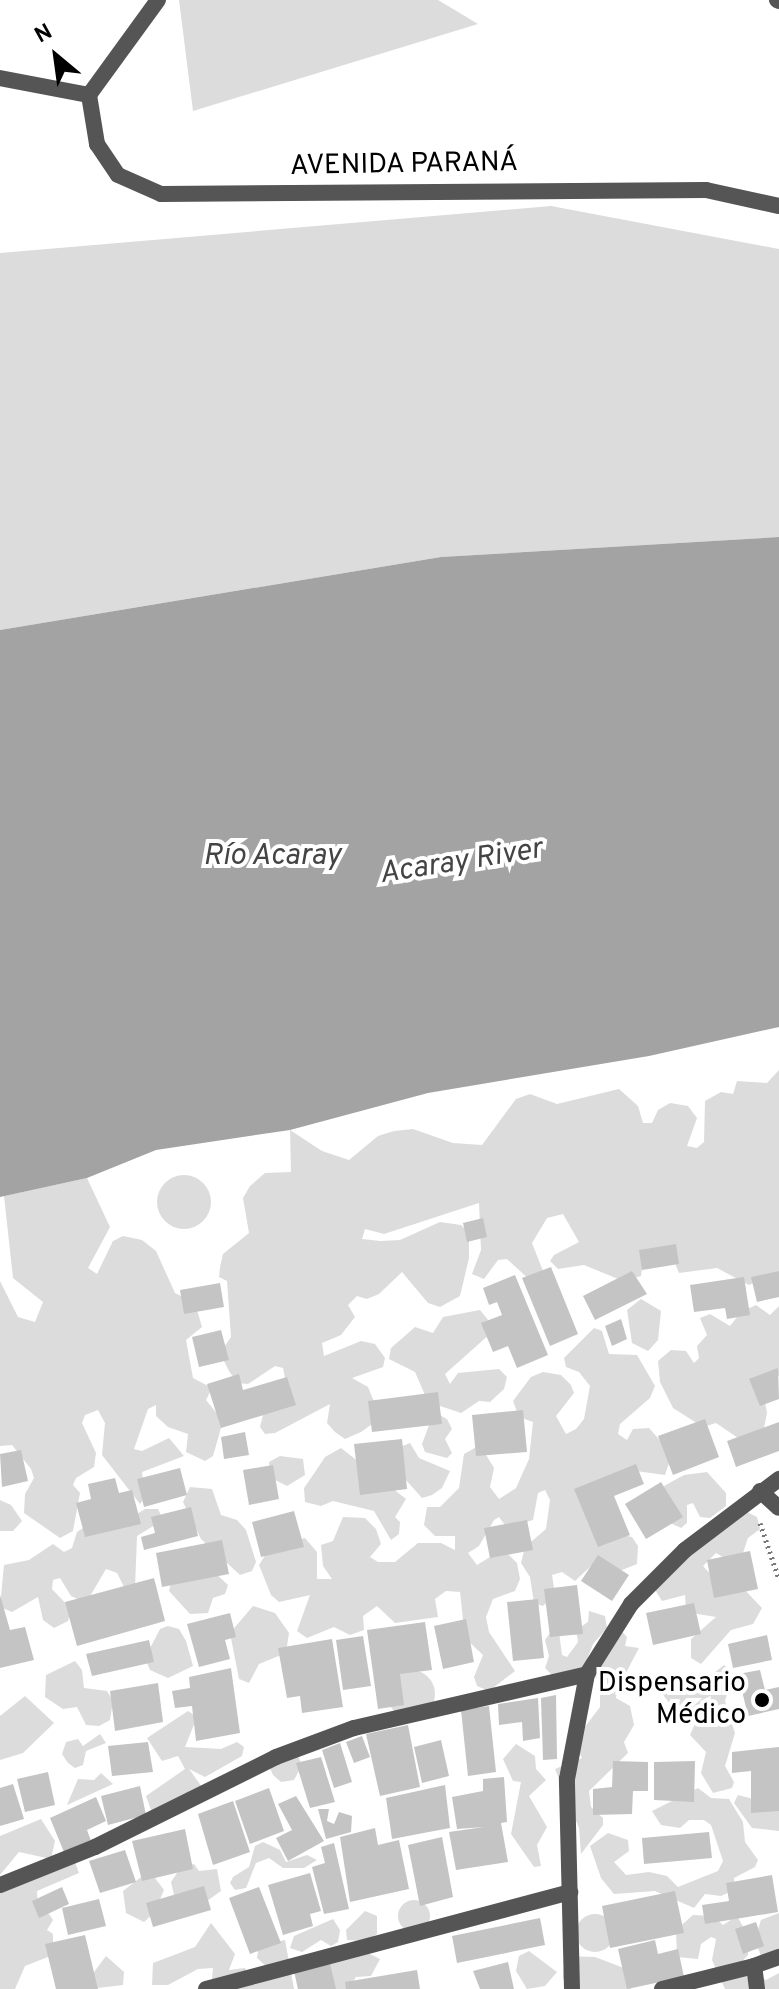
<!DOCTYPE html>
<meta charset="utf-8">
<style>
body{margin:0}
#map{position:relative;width:779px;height:1989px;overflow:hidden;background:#fff;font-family:Overpass,sans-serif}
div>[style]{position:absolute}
.green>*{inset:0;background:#dcdcdc}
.round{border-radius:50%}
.water>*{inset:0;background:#a3a3a3}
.building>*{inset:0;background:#c4c4c4}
.path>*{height:5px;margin-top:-2.5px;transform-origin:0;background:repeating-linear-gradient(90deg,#777 0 2px,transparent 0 6px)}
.street>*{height:16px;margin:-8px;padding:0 8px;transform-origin:8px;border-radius:8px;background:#555}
.dots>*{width:22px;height:22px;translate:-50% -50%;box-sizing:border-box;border:4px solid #fff;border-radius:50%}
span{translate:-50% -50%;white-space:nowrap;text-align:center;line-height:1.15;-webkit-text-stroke:8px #fff;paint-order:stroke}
.street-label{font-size:28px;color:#000}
.poi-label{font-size:28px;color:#000}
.right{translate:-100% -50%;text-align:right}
.water-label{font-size:30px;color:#444;font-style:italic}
.north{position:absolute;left:16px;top:16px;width:80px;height:80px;-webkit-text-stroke:6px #fff;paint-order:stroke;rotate:331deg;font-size:22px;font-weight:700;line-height:32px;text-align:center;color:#000}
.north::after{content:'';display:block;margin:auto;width:28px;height:36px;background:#000;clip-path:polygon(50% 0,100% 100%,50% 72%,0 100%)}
</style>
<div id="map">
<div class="green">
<i style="clip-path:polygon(179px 0,438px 0,478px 24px,193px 111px)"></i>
<i style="clip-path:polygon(551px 206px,779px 249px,779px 537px,441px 557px,0 630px,0 253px)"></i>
<i style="clip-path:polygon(779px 1070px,779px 1271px,749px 1285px,717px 1268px,679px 1273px,670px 1251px,644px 1253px,641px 1276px,623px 1281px,584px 1265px,558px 1269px,550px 1261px,554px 1255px,579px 1242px,563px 1214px,547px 1218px,532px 1243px,545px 1276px,532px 1282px,507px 1259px,498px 1260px,484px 1279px,472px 1274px,481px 1250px,479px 1203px,384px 1234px,365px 1229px,362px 1239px,380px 1241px,400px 1240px,440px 1222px,461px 1225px,469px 1233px,469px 1258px,460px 1296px,440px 1307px,428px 1303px,402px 1272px,379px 1294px,367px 1299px,357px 1296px,348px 1305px,355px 1317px,341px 1335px,322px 1343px,324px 1356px,361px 1341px,375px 1344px,385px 1358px,383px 1367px,352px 1378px,368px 1387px,377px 1409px,375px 1422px,361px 1432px,345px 1439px,335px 1432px,327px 1423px,330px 1404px,275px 1433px,265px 1434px,260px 1427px,264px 1411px,286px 1383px,283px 1368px,275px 1366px,248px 1384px,237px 1383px,229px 1371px,220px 1353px,231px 1337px,227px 1281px,219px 1277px,220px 1267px,223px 1254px,249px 1233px,243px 1198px,250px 1186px,265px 1173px,291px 1172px,290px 1130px,322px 1151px,349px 1160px,378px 1136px,394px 1131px,413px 1129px,453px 1143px,482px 1145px,516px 1099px,530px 1094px,557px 1104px,619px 1089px,638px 1106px,643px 1123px,652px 1123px,658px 1110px,670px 1103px,688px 1106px,697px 1118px,687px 1146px,697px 1148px,704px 1142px,705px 1101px,721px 1092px,733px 1094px,737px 1081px,767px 1083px)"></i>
<i class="round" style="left:157px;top:1175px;width:54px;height:54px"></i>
<i style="clip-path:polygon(87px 1178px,110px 1227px,88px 1268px,97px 1274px,113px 1241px,123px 1236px,142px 1240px,156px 1251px,175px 1293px,195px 1303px,202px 1327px,186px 1340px,193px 1378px,212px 1388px,206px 1400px,223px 1421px,213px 1456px,205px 1461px,186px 1452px,188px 1434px,168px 1427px,156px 1416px,156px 1405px,148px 1409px,134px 1449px,142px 1451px,169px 1438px,184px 1456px,142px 1472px,145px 1497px,140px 1504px,102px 1455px,105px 1423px,98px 1410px,85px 1415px,82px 1423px,96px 1453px,94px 1467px,76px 1478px,73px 1485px,80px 1493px,73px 1531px,60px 1538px,24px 1513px,25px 1494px,34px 1478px,31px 1469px,12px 1445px,0 1446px,0 1281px,18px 1317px,35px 1322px,43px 1302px,13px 1278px,4px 1196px)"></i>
<i style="clip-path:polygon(641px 1299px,661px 1311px,658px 1340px,648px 1351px,632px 1343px,627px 1310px)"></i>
<i style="clip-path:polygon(756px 1305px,770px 1315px,779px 1306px,779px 1376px,769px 1377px,762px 1386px,767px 1413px,763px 1433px,744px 1442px,716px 1423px,703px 1427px,673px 1408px,660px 1382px,658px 1361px,671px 1350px,686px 1351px,694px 1363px,699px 1358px,697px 1346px,707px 1335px,700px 1318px,710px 1314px,730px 1326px,741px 1312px)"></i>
<i style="clip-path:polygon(480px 1310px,493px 1326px,491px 1333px,445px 1374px,450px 1384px,458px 1373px,499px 1369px,507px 1377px,504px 1389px,490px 1402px,479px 1401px,461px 1413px,428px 1402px,415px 1372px,389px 1359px,391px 1348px,415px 1327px,433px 1333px,443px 1317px)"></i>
<i style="clip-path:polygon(594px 1328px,602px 1331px,609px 1354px,637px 1355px,655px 1386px,650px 1398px,620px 1424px,618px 1434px,627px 1440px,633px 1429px,649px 1428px,672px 1454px,665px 1475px,636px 1471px,594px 1495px,619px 1534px,632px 1537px,638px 1546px,637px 1564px,617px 1572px,592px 1565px,575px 1581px,562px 1572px,552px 1575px,555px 1594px,543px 1606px,534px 1603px,530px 1577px,521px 1563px,525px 1547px,546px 1529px,550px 1500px,545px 1490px,538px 1493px,533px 1520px,507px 1528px,499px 1517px,494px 1520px,479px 1546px,468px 1553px,477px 1565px,503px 1549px,517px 1563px,520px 1579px,515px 1591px,493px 1599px,486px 1617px,489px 1632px,515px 1671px,489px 1691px,477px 1686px,474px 1677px,483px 1655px,465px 1638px,460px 1592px,446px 1591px,435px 1599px,438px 1617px,395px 1623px,377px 1606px,363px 1616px,364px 1630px,350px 1635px,334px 1627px,307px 1638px,297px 1631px,310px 1595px,279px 1602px,271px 1595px,259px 1565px,271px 1546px,305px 1538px,317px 1552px,317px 1579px,332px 1579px,323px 1566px,321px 1545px,333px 1541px,343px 1517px,365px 1518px,376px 1529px,381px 1544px,370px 1557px,378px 1562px,395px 1562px,418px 1543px,441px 1543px,455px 1550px,455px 1536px,435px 1536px,424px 1525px,427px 1507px,440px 1507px,459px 1488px,464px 1454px,480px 1445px,494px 1468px,490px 1487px,499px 1499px,516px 1488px,529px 1459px,533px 1422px,519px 1417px,513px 1401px,531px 1377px,543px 1372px,561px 1375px,571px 1385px,574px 1393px,556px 1416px,566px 1434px,576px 1429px,584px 1419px,590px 1386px,579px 1372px,566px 1367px,564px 1358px)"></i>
<i style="clip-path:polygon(434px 1412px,447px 1419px,452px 1429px,445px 1439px,452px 1453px,447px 1458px,425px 1452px,422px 1444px)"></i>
<i style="clip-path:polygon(410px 1443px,419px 1458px,450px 1471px,442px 1488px,432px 1495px,422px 1498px,397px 1470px,393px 1450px)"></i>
<i style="clip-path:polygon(341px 1448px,406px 1499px,395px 1517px,400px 1522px,399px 1534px,391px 1540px,374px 1511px,333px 1501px,321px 1506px,305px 1502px,304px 1488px,311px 1478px,325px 1457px)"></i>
<i style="clip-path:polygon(280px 1456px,303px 1459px,305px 1475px,287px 1486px,271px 1478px,269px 1462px)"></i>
<i style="clip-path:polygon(707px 1472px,726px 1493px,726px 1506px,710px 1518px,700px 1517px,693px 1503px,687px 1505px,687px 1523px,681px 1528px,668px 1522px,659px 1500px,664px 1486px,684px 1475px)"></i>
<i style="clip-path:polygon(190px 1487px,212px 1489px,221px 1515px,237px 1520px,246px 1530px,256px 1562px,252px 1571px,240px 1575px,201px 1539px,183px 1502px)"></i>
<i style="clip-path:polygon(0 1500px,11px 1505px,22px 1521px,13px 1531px,0 1531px)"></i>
<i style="clip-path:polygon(145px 1509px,158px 1509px,163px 1520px,137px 1536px,135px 1588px,127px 1593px,117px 1573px,106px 1569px,86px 1603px,71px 1596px,60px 1578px,53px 1580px,52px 1589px,71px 1609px,68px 1621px,54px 1628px,43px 1620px,38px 1597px,12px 1612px,0 1607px,4px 1565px,29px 1560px,53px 1544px,64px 1552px,72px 1548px,77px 1532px,92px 1522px,132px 1517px)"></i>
<i style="clip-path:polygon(747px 1512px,757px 1517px,760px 1529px,748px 1538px,742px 1556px,731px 1562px,716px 1553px,703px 1566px,721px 1585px,743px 1588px,762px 1608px,753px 1624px,731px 1630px,701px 1664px,691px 1658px,691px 1639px,716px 1617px,686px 1612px,685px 1595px,662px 1601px,650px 1582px)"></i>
<i style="clip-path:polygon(213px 1571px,228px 1585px,225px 1594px,213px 1598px,208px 1613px,190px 1614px,169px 1591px,172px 1579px)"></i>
<i style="clip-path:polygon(253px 1606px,275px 1613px,289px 1633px,286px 1653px,259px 1664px,249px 1683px,239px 1679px,230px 1633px)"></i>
<i style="clip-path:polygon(589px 1611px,605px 1616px,607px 1628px,593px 1644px,583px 1670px,558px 1681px,545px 1668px,549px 1656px,545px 1640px,552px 1630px,559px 1632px,562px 1655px,567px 1657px,578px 1642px,576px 1630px,588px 1622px)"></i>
<i style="clip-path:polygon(615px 1624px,627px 1637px,625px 1646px,639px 1648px,617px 1690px,616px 1698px,630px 1706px,634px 1725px,624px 1742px,628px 1753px,589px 1791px,591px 1807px,603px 1818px,603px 1825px,581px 1854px,579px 1828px,555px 1769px,582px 1758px,576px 1747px,578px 1736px,600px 1707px,600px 1682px,589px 1671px)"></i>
<i style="clip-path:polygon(168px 1626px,179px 1629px,186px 1641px,193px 1666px,168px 1678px,150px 1670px,145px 1658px,160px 1629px)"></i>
<i style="clip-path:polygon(75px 1661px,82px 1670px,84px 1688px,107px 1691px,113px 1701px,110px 1720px,99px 1726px,86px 1725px,77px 1707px,63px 1709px,45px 1697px,46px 1675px)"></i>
<i style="clip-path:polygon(724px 1665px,733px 1673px,725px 1701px,735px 1733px,725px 1766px,734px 1782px,732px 1788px,713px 1793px,701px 1773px,706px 1752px,690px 1735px,701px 1710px,670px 1704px,661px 1692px,667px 1682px,681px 1677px,692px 1692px,699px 1688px,697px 1679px,708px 1678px)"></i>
<i class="round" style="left:387px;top:1670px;width:48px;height:48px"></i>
<i style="clip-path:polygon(25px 1696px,54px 1723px,23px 1753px,0 1760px,0 1716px)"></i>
<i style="clip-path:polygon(188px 1711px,197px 1717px,185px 1747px,221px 1749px,237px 1742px,244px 1747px,242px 1756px,205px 1777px,189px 1769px,202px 1787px,152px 1813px,146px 1796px,185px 1769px,178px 1756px,162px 1761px,147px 1738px)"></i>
<i style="clip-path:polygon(100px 1734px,106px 1743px,86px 1751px,83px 1765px,75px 1768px,68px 1763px,62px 1754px,66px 1742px,78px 1739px,83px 1746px)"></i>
<i style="clip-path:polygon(516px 1744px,535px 1756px,536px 1769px,546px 1780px,529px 1796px,547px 1827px,537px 1845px,541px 1866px,534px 1867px,511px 1834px,521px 1782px,513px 1781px,503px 1759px)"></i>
<i style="clip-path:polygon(298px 1756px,302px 1765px,294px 1780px,281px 1782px,273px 1775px,269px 1766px)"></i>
<i style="clip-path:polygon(101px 1773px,113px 1784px,67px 1805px,78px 1779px,94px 1780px)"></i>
<i style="clip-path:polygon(698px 1788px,711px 1798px,729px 1799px,743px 1822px,745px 1842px,758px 1860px,755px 1867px,734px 1878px,734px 1890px,721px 1896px,705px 1894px,694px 1908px,655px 1891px,614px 1894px,601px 1878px,590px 1846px,608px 1833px,628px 1840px,629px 1851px,614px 1862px,626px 1875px,649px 1872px,667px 1876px,678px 1887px,718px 1871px,723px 1861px,711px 1825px,704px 1820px,689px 1820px,680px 1828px,661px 1825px,652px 1811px)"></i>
<i style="clip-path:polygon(738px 1795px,779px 1806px,779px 1831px,752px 1828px,734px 1803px)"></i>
<i style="clip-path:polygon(41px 1819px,55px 1841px,51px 1859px,19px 1852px,0 1875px,0 1836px)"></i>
<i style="clip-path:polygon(263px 1842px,280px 1850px,286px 1862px,307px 1855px,317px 1860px,304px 1868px,283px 1868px,269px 1858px,256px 1863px,246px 1888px,235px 1890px,230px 1883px,233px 1877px,249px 1867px,255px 1846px)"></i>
<i style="clip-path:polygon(73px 1857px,79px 1873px,37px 1891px,38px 1907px,44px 1907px,53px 1920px,47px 1930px,53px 1934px,53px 1955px,25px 1966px,15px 1989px,0 1989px,0 1878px)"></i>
<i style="clip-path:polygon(194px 1864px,199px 1871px,217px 1869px,221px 1891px,204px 1903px,176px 1904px,171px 1882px,181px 1867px)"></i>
<i style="clip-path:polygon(145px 1874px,152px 1874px,164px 1890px,154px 1913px,144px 1922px,126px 1913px,123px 1891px)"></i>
<i class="round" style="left:398px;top:1900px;width:32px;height:32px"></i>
<i style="clip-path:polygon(365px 1911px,377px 1916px,377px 1934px,366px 1941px,347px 1940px,346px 1930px)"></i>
<i style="clip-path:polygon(779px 1913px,779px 1959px,761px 1956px,755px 1940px,761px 1920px)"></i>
<i class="round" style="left:576px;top:1914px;width:38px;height:38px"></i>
<i style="clip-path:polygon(693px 1915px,713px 1916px,723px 1925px,737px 1916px,749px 1937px,748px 1955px,739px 1965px,766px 1980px,779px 1973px,779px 1989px,725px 1989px,712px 1960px,716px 1939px,711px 1937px,701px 1944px,698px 1959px,677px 1957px,676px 1930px)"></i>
<i style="clip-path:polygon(333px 1919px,340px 1930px,338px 1942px,331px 1946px,321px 1940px,302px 1952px,290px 1948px,294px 1936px)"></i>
<i style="clip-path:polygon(211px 1923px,235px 1954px,229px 1970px,245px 1968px,254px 1985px,278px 1977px,257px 1958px,259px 1945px,285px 1940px,294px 1989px,211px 1989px,213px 1968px,198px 1969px,168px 1985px,152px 1985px,153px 1963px,195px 1947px)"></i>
<i style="clip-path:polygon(529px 1951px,557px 1972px,545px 1986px,527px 1989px,516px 1971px,519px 1956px)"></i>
<i style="clip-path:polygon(368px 1953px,380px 1959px,371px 1976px,356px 1977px,348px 1989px,331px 1989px,326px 1967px,334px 1960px)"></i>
<i style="clip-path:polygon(106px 1956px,124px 1972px,123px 1985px,90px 1989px,88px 1980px)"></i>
<i style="clip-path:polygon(565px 1956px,595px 1957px,629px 1970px,631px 1989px,578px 1989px,563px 1978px)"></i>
</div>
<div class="water">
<i style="clip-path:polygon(779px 537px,779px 1027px,649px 1056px,428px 1093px,290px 1130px,156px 1150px,87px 1178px,0 1197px,0 630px,441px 557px)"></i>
</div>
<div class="building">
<i style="clip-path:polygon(483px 1218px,487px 1237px,467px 1242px,463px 1223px)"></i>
<i style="clip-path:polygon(676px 1244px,679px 1264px,642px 1270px,639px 1250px)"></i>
<i style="clip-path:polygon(551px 1267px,578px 1334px,550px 1346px,522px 1278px)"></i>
<i style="clip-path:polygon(632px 1271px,647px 1294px,595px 1320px,583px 1296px)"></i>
<i style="clip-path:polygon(779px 1271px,779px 1297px,757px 1302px,751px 1277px)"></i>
<i style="clip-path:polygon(515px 1275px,548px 1355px,517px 1368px,508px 1346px,493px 1352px,481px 1323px,502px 1315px,497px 1302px,489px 1305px,483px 1288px)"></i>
<i style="clip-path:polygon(744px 1277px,750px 1315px,727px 1319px,725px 1308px,694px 1312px,690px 1285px)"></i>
<i style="clip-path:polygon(220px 1283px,224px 1307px,184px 1314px,180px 1290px)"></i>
<i style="clip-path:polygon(621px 1319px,627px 1339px,612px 1346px,605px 1326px)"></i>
<i style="clip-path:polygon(221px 1330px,229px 1360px,199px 1367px,192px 1337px)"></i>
<i style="clip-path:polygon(778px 1368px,779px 1399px,760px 1406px,749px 1379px)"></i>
<i style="clip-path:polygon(239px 1374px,243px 1390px,287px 1377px,296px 1405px,221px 1428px,207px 1384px)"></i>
<i style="clip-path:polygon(438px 1392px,442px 1424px,372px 1432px,368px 1401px)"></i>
<i style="clip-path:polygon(523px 1410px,527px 1452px,476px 1456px,472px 1415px)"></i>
<i style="clip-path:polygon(705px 1419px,719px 1457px,673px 1475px,658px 1436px)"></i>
<i style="clip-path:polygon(779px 1422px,779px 1451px,736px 1467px,727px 1441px)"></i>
<i style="clip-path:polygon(245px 1432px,249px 1455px,224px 1459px,221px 1437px)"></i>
<i style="clip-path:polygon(402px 1439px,407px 1489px,360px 1495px,354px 1444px)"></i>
<i style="clip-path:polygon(21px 1450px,28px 1481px,2px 1487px,0 1454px)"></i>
<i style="clip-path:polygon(636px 1464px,644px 1484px,614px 1496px,630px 1535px,598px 1547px,574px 1489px)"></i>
<i style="clip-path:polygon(273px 1465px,279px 1499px,249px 1505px,243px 1470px)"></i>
<i style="clip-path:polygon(180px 1468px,187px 1495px,144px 1507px,137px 1479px)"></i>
<i style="clip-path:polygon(115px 1478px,119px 1493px,132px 1490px,141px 1524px,85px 1537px,76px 1503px,91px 1499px,88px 1484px)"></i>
<i style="clip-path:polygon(661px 1482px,683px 1517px,646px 1539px,625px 1504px)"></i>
<i style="clip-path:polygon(191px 1507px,198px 1536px,144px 1550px,141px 1537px,155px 1533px,151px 1517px)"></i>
<i style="clip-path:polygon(294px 1511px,304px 1547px,261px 1557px,252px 1522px)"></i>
<i style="clip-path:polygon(527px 1520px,533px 1550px,490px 1558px,484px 1528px)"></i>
<i style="clip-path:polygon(222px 1540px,229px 1574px,162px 1587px,156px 1553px)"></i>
<i style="clip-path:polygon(750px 1551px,758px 1589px,714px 1598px,707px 1560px)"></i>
<i style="clip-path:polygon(598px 1555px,629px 1575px,612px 1601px,581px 1581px)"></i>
<i style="clip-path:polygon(154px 1578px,165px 1621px,77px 1646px,65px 1602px)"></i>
<i style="clip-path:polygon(577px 1585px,583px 1634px,550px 1637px,544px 1589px)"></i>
<i style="clip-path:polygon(0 1595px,10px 1630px,25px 1627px,34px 1660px,0 1668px)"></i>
<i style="clip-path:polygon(538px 1599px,544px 1658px,513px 1661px,507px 1602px)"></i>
<i style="clip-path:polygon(694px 1603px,701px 1634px,653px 1645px,646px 1613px)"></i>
<i style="clip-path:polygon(230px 1613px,236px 1637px,225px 1640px,230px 1659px,199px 1667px,187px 1624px)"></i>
<i style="clip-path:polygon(466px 1619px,474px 1662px,443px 1669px,434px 1626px)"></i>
<i style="clip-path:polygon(425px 1622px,432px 1670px,400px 1674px,404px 1705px,378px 1709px,367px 1630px)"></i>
<i style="clip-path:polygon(767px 1635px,772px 1660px,733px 1668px,728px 1644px)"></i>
<i style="clip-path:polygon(363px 1636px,371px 1686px,343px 1690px,336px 1640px)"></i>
<i style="clip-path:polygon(332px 1639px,343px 1707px,302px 1713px,300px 1696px,287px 1698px,278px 1648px)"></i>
<i style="clip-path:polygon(149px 1640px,154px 1662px,92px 1676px,86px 1654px)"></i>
<i style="clip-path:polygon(231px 1668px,240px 1733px,196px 1741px,192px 1706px,175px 1708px,172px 1691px,190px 1688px,189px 1677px)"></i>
<i style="clip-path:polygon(760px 1670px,765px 1690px,779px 1687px,779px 1709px,748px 1716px,738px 1674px)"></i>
<i style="clip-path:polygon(158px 1683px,163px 1722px,115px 1731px,110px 1691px)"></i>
<i style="clip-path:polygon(556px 1695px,557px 1759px,543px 1760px,541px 1698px)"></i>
<i style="clip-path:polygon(538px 1698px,540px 1738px,523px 1741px,522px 1722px,499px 1725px,498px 1704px)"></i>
<i style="clip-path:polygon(489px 1706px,496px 1772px,468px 1776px,461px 1710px)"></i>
<i style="clip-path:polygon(408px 1725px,420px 1787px,380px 1796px,366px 1734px)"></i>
<i style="clip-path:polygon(362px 1736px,370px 1757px,354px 1763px,346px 1742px)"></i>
<i style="clip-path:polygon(441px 1740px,449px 1776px,422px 1783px,414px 1747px)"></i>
<i style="clip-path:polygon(148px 1742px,153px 1772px,112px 1776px,108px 1746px)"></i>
<i style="clip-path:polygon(340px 1743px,352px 1782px,334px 1788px,322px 1750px)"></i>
<i style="clip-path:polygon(779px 1747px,779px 1811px,751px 1813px,751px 1771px,732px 1773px,732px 1752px)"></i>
<i style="clip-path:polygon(321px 1757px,335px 1802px,310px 1808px,296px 1763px)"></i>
<i style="clip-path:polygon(613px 1761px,648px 1762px,648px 1791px,633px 1791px,632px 1814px,593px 1815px,593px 1789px,612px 1787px)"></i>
<i style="clip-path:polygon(695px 1761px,694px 1802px,654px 1800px,654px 1762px)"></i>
<i style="clip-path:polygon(48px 1772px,55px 1805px,25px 1812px,17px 1779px)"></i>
<i style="clip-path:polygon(504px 1777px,507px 1822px,501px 1823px,508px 1862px,456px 1870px,449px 1832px,484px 1827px,457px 1829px,452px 1797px,483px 1791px,483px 1779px)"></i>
<i style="clip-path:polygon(13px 1784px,24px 1819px,0 1826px,0 1788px)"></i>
<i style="clip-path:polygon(445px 1785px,450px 1828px,392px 1839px,386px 1798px)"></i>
<i style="clip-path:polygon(140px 1786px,146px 1815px,108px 1825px,101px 1796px)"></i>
<i style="clip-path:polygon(269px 1788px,284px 1831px,250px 1844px,235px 1801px)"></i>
<i style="clip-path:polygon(296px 1796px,324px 1841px,288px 1861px,276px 1838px,292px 1830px,278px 1804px)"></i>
<i style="clip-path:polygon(96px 1797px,106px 1821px,87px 1830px,93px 1846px,66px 1857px,50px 1818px)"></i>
<i style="clip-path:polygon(233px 1801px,250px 1852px,213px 1865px,198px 1814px)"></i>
<i style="clip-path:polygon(318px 1809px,329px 1809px,327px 1821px,334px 1824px,339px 1812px,352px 1816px,351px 1832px,326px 1839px)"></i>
<i style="clip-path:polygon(375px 1828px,378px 1845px,399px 1840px,409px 1889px,350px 1902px,340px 1837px)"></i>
<i style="clip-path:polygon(185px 1829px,193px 1869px,142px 1881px,132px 1841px)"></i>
<i style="clip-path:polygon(709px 1832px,712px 1858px,644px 1864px,642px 1838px)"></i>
<i style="clip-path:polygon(442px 1837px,453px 1897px,420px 1906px,408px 1845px)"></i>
<i style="clip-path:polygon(334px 1843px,349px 1909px,324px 1914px,312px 1867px,325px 1863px,321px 1847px)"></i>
<i style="clip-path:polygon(125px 1850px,136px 1882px,100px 1893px,89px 1861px)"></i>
<i style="clip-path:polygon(310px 1873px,321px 1911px,310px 1914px,313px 1926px,283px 1935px,268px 1885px)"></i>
<i style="clip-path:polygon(772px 1875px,778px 1912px,705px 1924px,702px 1905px,729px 1901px,726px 1883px)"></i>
<i style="clip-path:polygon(204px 1886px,211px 1910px,153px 1927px,146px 1903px)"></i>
<i style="clip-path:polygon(62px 1887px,69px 1904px,39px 1918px,32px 1901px)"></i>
<i style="clip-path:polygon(259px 1887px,281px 1943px,250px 1954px,229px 1898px)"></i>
<i style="clip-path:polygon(675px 1891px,684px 1933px,610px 1948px,602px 1906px)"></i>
<i style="clip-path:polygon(99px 1899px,106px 1926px,68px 1935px,62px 1908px)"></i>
<i style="clip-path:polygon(540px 1918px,545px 1945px,457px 1963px,452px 1936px)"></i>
<i style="clip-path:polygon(756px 1922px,764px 1946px,743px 1954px,735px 1929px)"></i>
<i style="clip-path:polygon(85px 1935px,98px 1989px,56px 1989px,45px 1944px)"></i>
<i style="clip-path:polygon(655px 1940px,658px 1954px,678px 1949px,684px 1977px,627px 1989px,618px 1949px)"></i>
<i style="clip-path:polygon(329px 1959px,336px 1989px,298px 1989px,293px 1967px)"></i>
<i style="clip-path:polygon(508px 1962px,514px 1989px,480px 1989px,473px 1971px)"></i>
<i style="clip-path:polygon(417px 1970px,420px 1989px,346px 1989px,345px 1982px)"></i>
</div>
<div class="path">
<i style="left:760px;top:1523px;width:59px;rotate:71.3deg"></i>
</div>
<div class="street">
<i style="left:158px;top:0;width:117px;rotate:126deg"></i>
<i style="left:89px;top:95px;width:50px;rotate:80.7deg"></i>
<i style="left:97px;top:144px;width:37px;rotate:56deg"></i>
<i style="left:118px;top:175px;width:47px;rotate:23.8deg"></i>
<i style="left:161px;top:194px;width:545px;rotate:-0.42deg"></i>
<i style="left:706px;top:190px;width:75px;rotate:12.4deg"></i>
<i style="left:777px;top:0;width:2px;rotate:27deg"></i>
<i style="left:0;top:78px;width:91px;rotate:10.8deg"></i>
<i style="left:760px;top:1491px;width:25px;rotate:42deg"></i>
<i style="left:0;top:1885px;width:102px;rotate:-21.8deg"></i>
<i style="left:95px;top:1847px;width:202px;rotate:-26.4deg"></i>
<i style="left:276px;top:1757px;width:83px;rotate:-20.4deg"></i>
<i style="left:354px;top:1728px;width:239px;rotate:-13deg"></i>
<i style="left:206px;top:1989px;width:377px;rotate:-14.9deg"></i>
<i style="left:572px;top:1989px;width:210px;rotate:-91.4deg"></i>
<i style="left:567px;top:1779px;width:107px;rotate:-79.2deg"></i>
<i style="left:587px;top:1674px;width:83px;rotate:-57.8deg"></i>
<i style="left:631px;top:1604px;width:76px;rotate:-45deg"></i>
<i style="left:685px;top:1550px;width:118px;rotate:-37.1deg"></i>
<i style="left:662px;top:1989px;width:95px;rotate:-14deg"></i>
<i style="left:757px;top:1989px;width:23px;rotate:-97deg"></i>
<i style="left:754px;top:1966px;width:27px;rotate:-20deg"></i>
</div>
<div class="dots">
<i style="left:762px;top:1700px;background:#000"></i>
</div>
<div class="street-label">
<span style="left:404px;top:165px;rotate:-1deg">AVENIDA PARANÁ</span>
</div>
<div class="poi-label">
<span class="right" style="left:746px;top:1700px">Dispensario<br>Médico</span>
</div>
<div class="water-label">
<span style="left:272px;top:857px">Río Acaray</span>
<span style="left:461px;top:863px;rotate:-9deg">Acaray River</span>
</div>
<div class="north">N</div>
</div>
